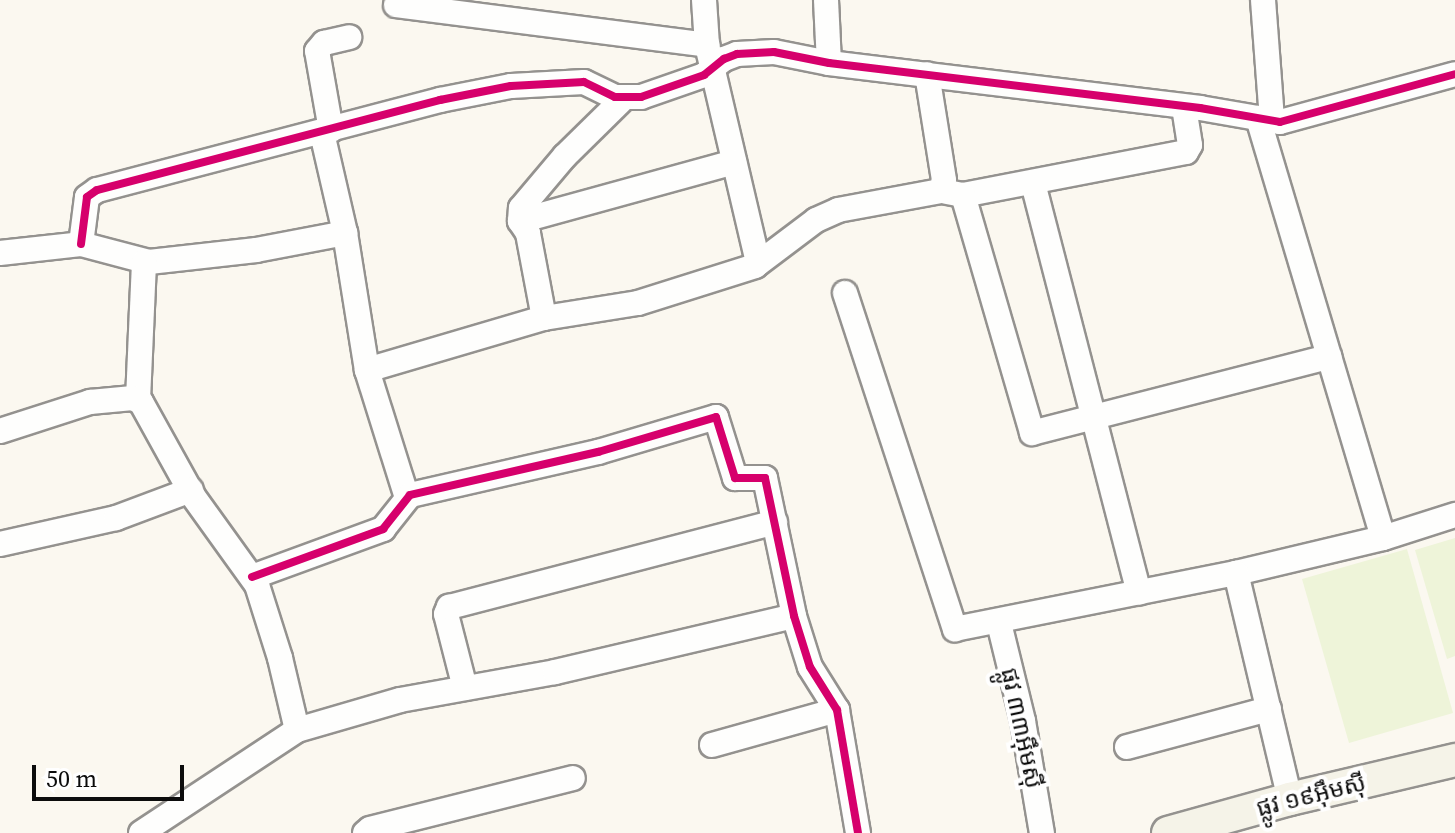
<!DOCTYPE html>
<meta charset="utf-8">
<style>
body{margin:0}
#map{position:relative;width:1455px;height:833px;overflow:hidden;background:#fbf8f0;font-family:"Source Serif 4","Noto Sans Khmer",serif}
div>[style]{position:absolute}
.pitch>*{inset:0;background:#eef4d9}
.roads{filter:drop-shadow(2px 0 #94928f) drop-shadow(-2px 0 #94928f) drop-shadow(0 2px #94928f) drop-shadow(0 -2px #94928f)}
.street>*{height:24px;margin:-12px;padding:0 12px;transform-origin:12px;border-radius:12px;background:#fefefd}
.secondary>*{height:32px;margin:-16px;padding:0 16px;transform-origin:16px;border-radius:16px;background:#f5f3e8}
.cycleway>*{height:8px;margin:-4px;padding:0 4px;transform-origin:4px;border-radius:4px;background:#d6006c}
span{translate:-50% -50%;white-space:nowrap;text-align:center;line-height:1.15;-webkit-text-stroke:8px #fff;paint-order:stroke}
.street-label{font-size:24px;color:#0c0c0c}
.scale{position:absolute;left:32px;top:765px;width:152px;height:36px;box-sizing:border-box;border:4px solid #0c0c0c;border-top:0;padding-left:10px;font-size:24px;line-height:28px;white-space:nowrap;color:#0c0c0c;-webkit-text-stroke:6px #fff;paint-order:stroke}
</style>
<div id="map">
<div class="pitch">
<i style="clip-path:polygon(1455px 538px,1455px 656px,1447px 659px,1415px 550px)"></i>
<i style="clip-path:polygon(1407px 549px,1453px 713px,1349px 743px,1302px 579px)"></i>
</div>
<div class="roads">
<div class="street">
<i style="left:704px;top:0;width:45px;rotate:86.2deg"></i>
<i style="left:707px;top:45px;width:224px;rotate:76.8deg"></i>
<i style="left:826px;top:0;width:63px;rotate:87.3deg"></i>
<i style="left:1263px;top:0;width:121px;rotate:85.7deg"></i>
<i style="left:396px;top:5px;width:314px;rotate:7.3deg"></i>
<i style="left:1258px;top:118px;width:438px;rotate:73.4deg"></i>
<i style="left:331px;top:130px;width:80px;rotate:-100deg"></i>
<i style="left:317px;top:51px;width:11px;rotate:-49deg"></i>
<i style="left:324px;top:43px;width:26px;rotate:-13deg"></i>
<i style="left:322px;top:133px;width:103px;rotate:77deg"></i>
<i style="left:345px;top:233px;width:139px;rotate:80.9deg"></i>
<i style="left:367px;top:370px;width:134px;rotate:72.6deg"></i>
<i style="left:1033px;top:183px;width:423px;rotate:75.5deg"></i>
<i style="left:947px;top:192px;width:16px;rotate:11deg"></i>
<i style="left:963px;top:195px;width:227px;rotate:-10.9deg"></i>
<i style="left:1186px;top:152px;width:8px;rotate:-60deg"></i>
<i style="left:1190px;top:145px;width:38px;rotate:-99deg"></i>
<i style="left:963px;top:195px;width:248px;rotate:73.8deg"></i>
<i style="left:1032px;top:433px;width:307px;rotate:-14.4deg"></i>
<i style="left:520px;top:221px;width:222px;rotate:-15.4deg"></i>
<i style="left:81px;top:244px;width:47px;rotate:-82.7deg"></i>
<i style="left:87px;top:197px;width:12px;rotate:-35deg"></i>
<i style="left:97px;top:190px;width:355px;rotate:-14.7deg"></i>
<i style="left:440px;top:100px;width:72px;rotate:-11.2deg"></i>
<i style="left:511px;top:86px;width:73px;rotate:-3.1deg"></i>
<i style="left:584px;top:82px;width:34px;rotate:26deg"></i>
<i style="left:615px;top:97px;width:26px"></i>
<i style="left:641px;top:97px;width:67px;rotate:-19.2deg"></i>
<i style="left:704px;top:75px;width:26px;rotate:-39deg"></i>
<i style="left:724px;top:59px;width:14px;rotate:-21deg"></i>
<i style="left:737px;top:54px;width:37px;rotate:-3deg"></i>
<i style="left:774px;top:52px;width:56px;rotate:11.3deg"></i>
<i style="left:829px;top:63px;width:374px;rotate:6.9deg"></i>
<i style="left:1200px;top:108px;width:81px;rotate:9.9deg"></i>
<i style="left:1280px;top:122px;width:181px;rotate:-15.3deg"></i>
<i style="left:0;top:253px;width:81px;rotate:-6.3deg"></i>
<i style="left:81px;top:244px;width:70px;rotate:14.8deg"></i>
<i style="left:149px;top:262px;width:108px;rotate:-6.4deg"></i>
<i style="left:256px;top:250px;width:91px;rotate:-10.8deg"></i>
<i style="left:845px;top:293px;width:354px;rotate:71.9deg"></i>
<i style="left:955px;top:629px;width:287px;rotate:-11.3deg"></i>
<i style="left:1236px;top:573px;width:151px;rotate:-13.4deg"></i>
<i style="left:1383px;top:538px;width:76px;rotate:-17.7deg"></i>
<i style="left:544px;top:318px;width:86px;rotate:-100.7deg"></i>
<i style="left:528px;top:233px;width:14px;rotate:-124deg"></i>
<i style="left:520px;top:221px;width:13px;rotate:-86deg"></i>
<i style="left:521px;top:208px;width:68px;rotate:-49.8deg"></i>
<i style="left:565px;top:156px;width:81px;rotate:-44.5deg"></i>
<i style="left:367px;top:370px;width:184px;rotate:-16.4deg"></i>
<i style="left:544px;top:318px;width:95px;rotate:-9.1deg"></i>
<i style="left:638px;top:303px;width:123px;rotate:-17.5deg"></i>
<i style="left:755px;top:266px;width:76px;rotate:-37deg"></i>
<i style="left:816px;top:220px;width:24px;rotate:-24deg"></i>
<i style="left:838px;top:210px;width:105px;rotate:-10.5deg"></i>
<i style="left:941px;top:191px;width:11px;rotate:-75deg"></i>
<i style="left:944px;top:180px;width:107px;rotate:-99.1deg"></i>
<i style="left:138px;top:400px;width:138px;rotate:-87.5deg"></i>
<i style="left:0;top:431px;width:95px;rotate:-17.9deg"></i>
<i style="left:90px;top:402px;width:43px;rotate:-5.3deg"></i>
<i style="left:133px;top:398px;width:9px;rotate:27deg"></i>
<i style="left:141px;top:402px;width:107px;rotate:61deg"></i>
<i style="left:193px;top:496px;width:110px;rotate:54.3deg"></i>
<i style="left:257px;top:585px;width:77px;rotate:72.5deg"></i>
<i style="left:280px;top:658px;width:74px;rotate:76.7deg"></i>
<i style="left:0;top:544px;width:119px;rotate:-12.6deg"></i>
<i style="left:116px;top:518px;width:80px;rotate:-20.5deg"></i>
<i style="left:1236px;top:573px;width:232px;rotate:76.6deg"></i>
<i style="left:252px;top:577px;width:140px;rotate:-20.1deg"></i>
<i style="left:383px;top:529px;width:43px;rotate:-51.5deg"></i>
<i style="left:410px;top:495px;width:193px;rotate:-12.9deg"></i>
<i style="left:598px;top:452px;width:123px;rotate:-16.5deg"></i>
<i style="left:716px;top:417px;width:64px;rotate:72.7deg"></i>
<i style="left:735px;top:478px;width:30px"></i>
<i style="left:765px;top:478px;width:141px;rotate:78.1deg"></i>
<i style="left:794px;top:616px;width:53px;rotate:72.6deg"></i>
<i style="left:810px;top:667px;width:51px;rotate:57.9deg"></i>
<i style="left:837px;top:710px;width:125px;rotate:80.3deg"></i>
<i style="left:999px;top:623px;width:101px;rotate:76.2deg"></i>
<i style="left:1023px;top:721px;width:114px;rotate:80.4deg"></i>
<i style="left:465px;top:688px;width:76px;rotate:-104.4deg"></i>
<i style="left:446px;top:614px;width:8px;rotate:-67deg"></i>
<i style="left:449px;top:607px;width:337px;rotate:-14.6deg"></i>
<i style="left:712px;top:745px;width:130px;rotate:-15.6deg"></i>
<i style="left:1127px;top:747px;width:147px;rotate:-15deg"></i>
<i style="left:141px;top:833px;width:187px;rotate:-33.4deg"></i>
<i style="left:297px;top:730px;width:107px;rotate:-16.2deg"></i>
<i style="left:400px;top:700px;width:158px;rotate:-10.2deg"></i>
<i style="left:555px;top:672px;width:245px;rotate:-13.2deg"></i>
<i style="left:365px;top:833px;width:6px;rotate:-39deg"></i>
<i style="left:370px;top:829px;width:209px;rotate:-14.1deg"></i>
</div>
<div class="secondary">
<i style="left:1168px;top:833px;width:127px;rotate:-15.6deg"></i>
<i style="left:1290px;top:799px;width:170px;rotate:-13.3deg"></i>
</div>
</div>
<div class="cycleway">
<i style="left:81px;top:244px;width:47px;rotate:-82.7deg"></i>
<i style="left:87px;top:197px;width:12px;rotate:-35deg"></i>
<i style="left:97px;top:190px;width:355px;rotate:-14.7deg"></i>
<i style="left:440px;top:100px;width:72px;rotate:-11.2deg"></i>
<i style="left:511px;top:86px;width:73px;rotate:-3.1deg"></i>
<i style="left:584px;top:82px;width:34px;rotate:26deg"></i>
<i style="left:615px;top:97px;width:26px"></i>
<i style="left:641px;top:97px;width:67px;rotate:-19.2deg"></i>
<i style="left:704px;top:75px;width:26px;rotate:-39deg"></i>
<i style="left:724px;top:59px;width:14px;rotate:-21deg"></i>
<i style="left:737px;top:54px;width:37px;rotate:-3deg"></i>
<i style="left:774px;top:52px;width:56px;rotate:11.3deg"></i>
<i style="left:829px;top:63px;width:374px;rotate:6.9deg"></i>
<i style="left:1200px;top:108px;width:81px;rotate:9.9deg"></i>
<i style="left:1280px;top:122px;width:181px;rotate:-15.3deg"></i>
<i style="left:252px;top:577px;width:140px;rotate:-20.1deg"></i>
<i style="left:383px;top:529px;width:43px;rotate:-51.5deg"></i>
<i style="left:410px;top:495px;width:193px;rotate:-12.9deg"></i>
<i style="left:598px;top:452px;width:123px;rotate:-16.5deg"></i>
<i style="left:716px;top:417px;width:64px;rotate:72.7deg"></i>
<i style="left:735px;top:478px;width:30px"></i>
<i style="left:765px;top:478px;width:141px;rotate:78.1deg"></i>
<i style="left:794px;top:616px;width:53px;rotate:72.6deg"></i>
<i style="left:810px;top:667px;width:51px;rotate:57.9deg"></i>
<i style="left:837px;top:710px;width:125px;rotate:80.3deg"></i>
</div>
<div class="street-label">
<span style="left:1022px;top:728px;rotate:78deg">ផ្លូវ ៣៣អ៊ឹមស៊ី</span>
<span style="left:1311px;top:795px;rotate:-14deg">ផ្លូវ ១៩អ៊ឹមស៊ី</span>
</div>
<div class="scale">50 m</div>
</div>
